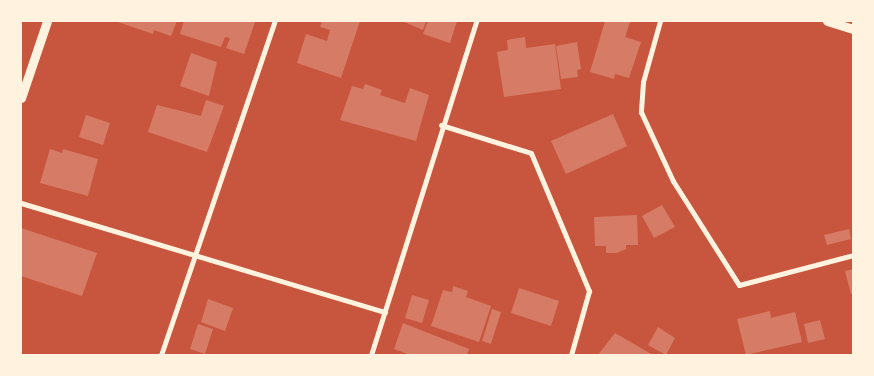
<!DOCTYPE html>
<style>
body{margin:0}
#map{position:relative;width:874px;height:376px;overflow:hidden;background:#c8553d;font-family:Signika,sans-serif}
div>[style]{position:absolute}
.building>*{inset:0;background:#d67c66}
.minor>*{height:5px;margin:-2.5px;padding:0 2.5px;transform-origin:2.5px;border-radius:2.5px;background:#fff3e0}
.tertiary>*{height:9px;margin:-4.5px;padding:0 4.5px;transform-origin:4.5px;border-radius:4.5px;background:#fff3e0}
span{translate:-50% -50%;white-space:nowrap;text-align:center;line-height:1.15;-webkit-text-stroke:5px #fff3e0;paint-order:stroke}
.frame{position:absolute;inset:0;border:22px solid #fff3e0;pointer-events:none}
</style>
<div id="map">
<div class="building">
<i style="clip-path:polygon(115px 21px,177px 21px,171px 36px,154px 30px,153px 34px)"></i>
<i style="clip-path:polygon(184px 21px,253px 21px,255px 22px,244px 54px,226px 48px,230px 38px,225px 37px,221px 47px,180px 34px)"></i>
<i style="clip-path:polygon(322px 21px,360px 21px,341px 78px,297px 63px,306px 34px,327px 41px,330px 30px,320px 27px)"></i>
<i style="clip-path:polygon(402px 21px,426px 21px,423px 30px)"></i>
<i style="clip-path:polygon(428px 21px,457px 21px,450px 43px,423px 34px)"></i>
<i style="clip-path:polygon(605px 21px,630px 22px,625px 37px,641px 42px,629px 78px,615px 74px,614px 79px,590px 72px)"></i>
<i style="clip-path:polygon(525px 37px,526px 48px,555px 44px,561px 89px,504px 97px,497px 52px,508px 50px,507px 40px)"></i>
<i style="clip-path:polygon(577px 42px,581px 69px,577px 70px,578px 77px,561px 79px,556px 46px)"></i>
<i style="clip-path:polygon(191px 53px,217px 62px,209px 96px,180px 86px)"></i>
<i style="clip-path:polygon(365px 84px,382px 90px,380px 95px,405px 103px,410px 88px,429px 95px,416px 141px,340px 120px,352px 86px,363px 89px)"></i>
<i style="clip-path:polygon(206px 100px,224px 106px,207px 152px,148px 132px,157px 105px,201px 116px)"></i>
<i style="clip-path:polygon(613px 114px,627px 146px,566px 174px,551px 141px)"></i>
<i style="clip-path:polygon(86px 115px,110px 123px,103px 145px,79px 137px)"></i>
<i style="clip-path:polygon(50px 149px,62px 153px,63px 149px,98px 159px,88px 196px,40px 183px)"></i>
<i style="clip-path:polygon(662px 205px,675px 227px,654px 238px,642px 216px)"></i>
<i style="clip-path:polygon(637px 215px,638px 245px,626px 245px,626px 249px,617px 253px,606px 253px,606px 246px,595px 246px,594px 217px)"></i>
<i style="clip-path:polygon(21px 228px,97px 253px,82px 296px,21px 276px)"></i>
<i style="clip-path:polygon(849px 229px,851px 239px,827px 245px,824px 235px)"></i>
<i style="clip-path:polygon(853px 269px,853px 294px,851px 294px,845px 271px)"></i>
<i style="clip-path:polygon(453px 286px,468px 291px,466px 297px,491px 306px,479px 342px,431px 326px,443px 290px,452px 292px)"></i>
<i style="clip-path:polygon(519px 288px,559px 301px,551px 326px,511px 313px)"></i>
<i style="clip-path:polygon(412px 295px,429px 300px,422px 323px,405px 318px)"></i>
<i style="clip-path:polygon(208px 299px,233px 308px,225px 331px,201px 322px)"></i>
<i style="clip-path:polygon(492px 309px,501px 312px,491px 344px,482px 341px)"></i>
<i style="clip-path:polygon(770px 311px,771px 318px,795px 312px,802px 342px,746px 355px,737px 319px)"></i>
<i style="clip-path:polygon(820px 320px,825px 339px,808px 343px,804px 324px)"></i>
<i style="clip-path:polygon(403px 323px,469px 349px,467px 355px,410px 355px,394px 349px)"></i>
<i style="clip-path:polygon(198px 324px,213px 329px,205px 354px,190px 349px)"></i>
<i style="clip-path:polygon(658px 327px,675px 338px,666px 355px,648px 345px)"></i>
<i style="clip-path:polygon(615px 333px,653px 355px,598px 355px)"></i>
</div>
<div class="minor">
<i style="left:660px;top:21px;width:63px;rotate:105.6deg"></i>
<i style="left:643px;top:82px;width:30px;rotate:94deg"></i>
<i style="left:641px;top:112px;width:76px;rotate:65.1deg"></i>
<i style="left:673px;top:181px;width:123px;rotate:57.6deg"></i>
<i style="left:739px;top:285px;width:118px;rotate:-14.7deg"></i>
<i style="left:441px;top:125px;width:94px;rotate:17.3deg"></i>
<i style="left:531px;top:153px;width:150px;rotate:67.2deg"></i>
<i style="left:589px;top:291px;width:66px;rotate:105.7deg"></i>
<i style="left:21px;top:203px;width:380px;rotate:16.7deg"></i>
<i style="left:161px;top:355px;width:353px;rotate:-71.2deg"></i>
<i style="left:371px;top:355px;width:350px;rotate:-72.5deg"></i>
</div>
<div class="tertiary">
<i style="left:827px;top:21px;width:27px;rotate:17deg"></i>
<i style="left:21px;top:98px;width:81px;rotate:-71.3deg"></i>
</div>
<div class="frame"></div>
</div>
